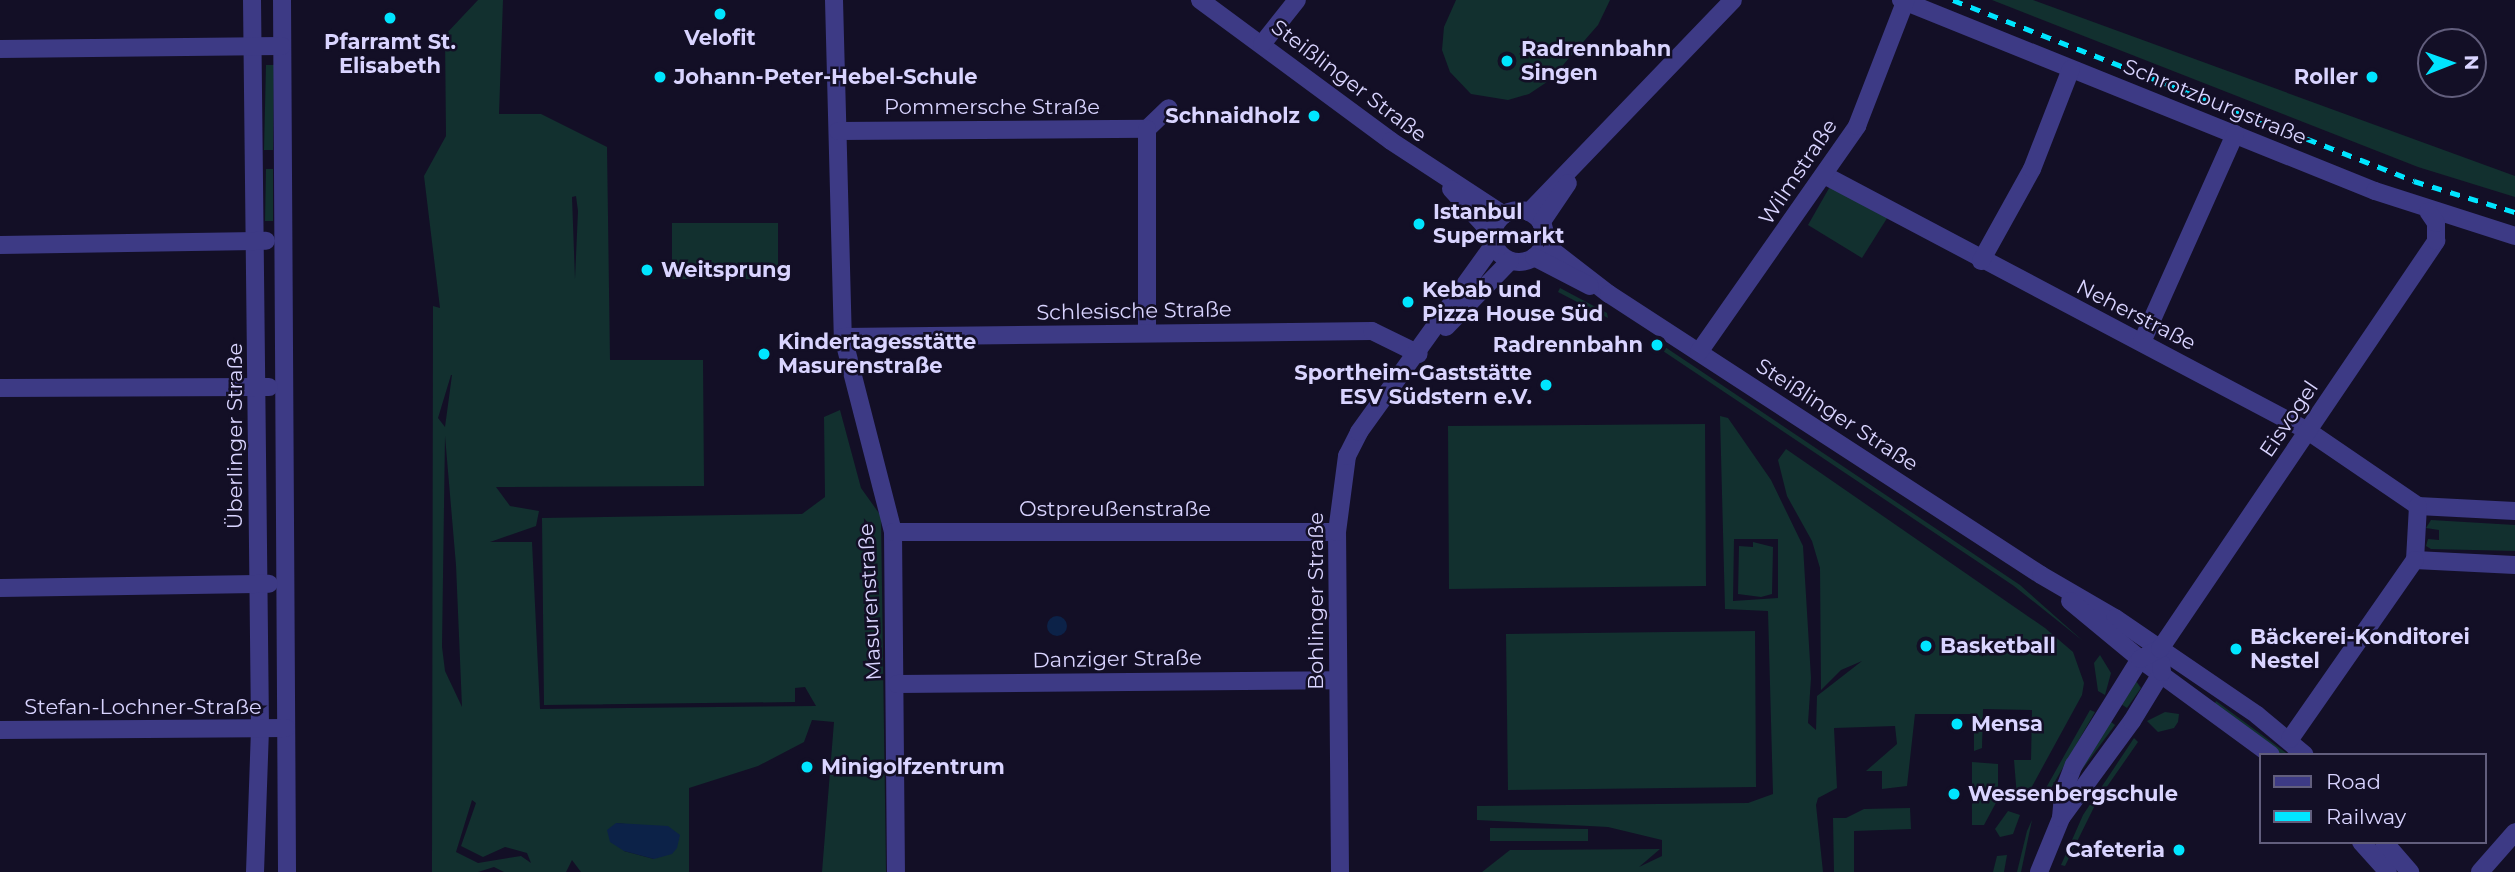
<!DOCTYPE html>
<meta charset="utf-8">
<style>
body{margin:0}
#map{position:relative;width:2515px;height:872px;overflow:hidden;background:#130f26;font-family:Montserrat,sans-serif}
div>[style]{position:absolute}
.green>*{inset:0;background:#12302f}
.water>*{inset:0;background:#0c2248}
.round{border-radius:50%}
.minor>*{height:18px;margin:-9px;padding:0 9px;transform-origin:9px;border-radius:9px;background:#3d3a85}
.minor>.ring{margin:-9px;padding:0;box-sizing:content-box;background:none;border:18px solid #3d3a85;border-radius:50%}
.rail>*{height:4.5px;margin-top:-2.25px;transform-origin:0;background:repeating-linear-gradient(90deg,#00e5ff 0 10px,transparent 0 19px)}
.dots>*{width:19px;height:19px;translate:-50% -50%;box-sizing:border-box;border:4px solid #130f26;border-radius:50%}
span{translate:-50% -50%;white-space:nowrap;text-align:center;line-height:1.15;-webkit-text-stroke:5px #130f26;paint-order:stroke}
.poi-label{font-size:21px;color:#d9d4ff;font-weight:700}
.left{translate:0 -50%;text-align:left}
.right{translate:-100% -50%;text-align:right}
.street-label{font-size:21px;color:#d9d4ff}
.legend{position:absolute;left:2259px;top:753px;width:228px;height:91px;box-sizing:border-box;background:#130f26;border:2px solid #625e7d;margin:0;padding:9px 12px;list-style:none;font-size:21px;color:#d9d4ff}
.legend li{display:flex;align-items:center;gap:14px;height:35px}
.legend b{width:35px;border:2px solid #625e7d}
.north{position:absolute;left:2417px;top:28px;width:70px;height:70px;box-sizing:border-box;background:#130f26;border:2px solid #625e7d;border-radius:50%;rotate:89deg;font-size:19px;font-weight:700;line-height:28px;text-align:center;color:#d9d4ff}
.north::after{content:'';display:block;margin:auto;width:24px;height:32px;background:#00e5ff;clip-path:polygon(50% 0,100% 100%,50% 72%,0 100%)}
</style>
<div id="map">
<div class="green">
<i style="clip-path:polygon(evenodd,478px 0,503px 0,499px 114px,541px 114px,607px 147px,610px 360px,703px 360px,704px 486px,496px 487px,510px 506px,539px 511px,536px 526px,490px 542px,532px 542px,540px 709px,816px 706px,805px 687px,795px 688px,795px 702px,544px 705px,542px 518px,802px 514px,825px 497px,824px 417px,840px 410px,861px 488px,881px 516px,886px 872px,822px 872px,834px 722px,812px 720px,804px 742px,758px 766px,689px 788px,689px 872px,581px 872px,572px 860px,566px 872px,504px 872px,494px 867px,478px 872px,432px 872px,433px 306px,440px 308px,424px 176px,446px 136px,445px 35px,478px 0,576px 196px,578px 211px,575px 279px,572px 197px,576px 196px,478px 0,451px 375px,452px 375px,445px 427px,438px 418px,451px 375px,478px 0,445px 436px,456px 565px,462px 707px,445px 671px,442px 647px,445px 436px,478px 0,472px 800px,476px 803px,461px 846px,483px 857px,505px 847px,527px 853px,531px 863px,521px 856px,478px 863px,456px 852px,472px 800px,478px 0,616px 823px,635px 825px,654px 859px,624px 851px,616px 823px)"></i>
<i style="clip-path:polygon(1456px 0,1610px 0,1598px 25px,1550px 80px,1529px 94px,1508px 100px,1471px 94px,1450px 72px,1442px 50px,1444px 27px)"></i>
<i style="clip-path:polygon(1992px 0,2033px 0,2515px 176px,2515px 197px,2418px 167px)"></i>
<i style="clip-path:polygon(266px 65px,274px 65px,273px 150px,264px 150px)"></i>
<i style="clip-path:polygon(266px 169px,273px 169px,273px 221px,265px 221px)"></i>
<i style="clip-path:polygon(1832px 183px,1889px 215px,1862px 258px,1808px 225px)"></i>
<i style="clip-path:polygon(672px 223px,778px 223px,778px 279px,672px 279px)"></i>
<i style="clip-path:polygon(1560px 288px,1607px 313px,1608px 318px,1558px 292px)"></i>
<i style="clip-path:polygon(1665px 347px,2020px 585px,2083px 641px,2014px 586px,1663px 351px)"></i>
<i style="clip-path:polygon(evenodd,1720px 416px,1728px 418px,1771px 480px,1803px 546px,1811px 678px,1808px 723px,1816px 730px,1817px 696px,1862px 661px,1841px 670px,1821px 690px,1820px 568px,1812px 541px,1787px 496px,1778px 460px,1786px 449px,2045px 628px,2073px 652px,2084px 683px,2082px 695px,2024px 801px,2017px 797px,2014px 760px,2031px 760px,2032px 710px,1983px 709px,1982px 748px,1974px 751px,1974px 714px,1915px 714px,1907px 786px,1882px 789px,1882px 771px,1866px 771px,1897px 744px,1895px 726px,1834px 728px,1837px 788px,1818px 798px,1816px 805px,1823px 872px,1482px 872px,1510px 850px,1660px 849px,1639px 867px,1662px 856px,1662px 840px,1608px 827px,1477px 820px,1477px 806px,1748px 803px,1773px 794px,1768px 611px,1725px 609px,1720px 416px,1734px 539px,1778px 539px,1778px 598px,1733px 601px,1734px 539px)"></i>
<i style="clip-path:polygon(1705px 424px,1706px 586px,1449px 589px,1448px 426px)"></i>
<i style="clip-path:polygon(2431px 520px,2515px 525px,2515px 551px,2431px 549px,2426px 546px,2428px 539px,2439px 540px,2439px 530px,2426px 528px)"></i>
<i style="clip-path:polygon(1753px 542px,1773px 547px,1772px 594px,1761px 597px,1738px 594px,1739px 546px,1753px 547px)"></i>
<i style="clip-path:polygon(1755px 631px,1756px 787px,1508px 790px,1506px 634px)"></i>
<i style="clip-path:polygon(2100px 655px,2111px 673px,2105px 695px,2098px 691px,2094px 663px)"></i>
<i style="clip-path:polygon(2136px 681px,2141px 688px,2127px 708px,2121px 704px)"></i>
<i style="clip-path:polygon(2216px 701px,2289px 755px,2279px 755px,2213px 707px)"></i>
<i style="clip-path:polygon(2090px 710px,2095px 712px,2046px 797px,2042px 795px)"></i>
<i style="clip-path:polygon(2165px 712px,2179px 714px,2178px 722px,2174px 728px,2158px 732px,2147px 721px)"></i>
<i style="clip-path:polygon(2110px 721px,2115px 725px,2081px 771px,2081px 768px)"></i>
<i style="clip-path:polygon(2134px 738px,2138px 742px,2097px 801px,2065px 866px,2061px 865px,2083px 815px)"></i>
<i style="clip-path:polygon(1972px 762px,1998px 764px,1998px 799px,1984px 825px,1972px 825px)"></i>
<i style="clip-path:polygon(1910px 808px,1911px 829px,1854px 831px,1854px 872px,1834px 872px,1833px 818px,1846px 818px,1864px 809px)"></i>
<i style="clip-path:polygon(2008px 811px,2020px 815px,2013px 834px,2000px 837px,1995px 829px)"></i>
<i style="clip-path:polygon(2032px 820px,2021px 872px,2017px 872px,2027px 831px)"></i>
<i style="clip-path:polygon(1490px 828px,1588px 829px,1588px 841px,1490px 841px)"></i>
<i style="clip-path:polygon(2007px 855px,2004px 872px,1993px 872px,1997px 856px)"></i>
</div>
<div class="water">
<i class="round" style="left:1047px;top:616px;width:20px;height:20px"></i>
<i style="clip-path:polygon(616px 823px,668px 826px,680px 835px,677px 848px,672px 854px,654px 859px,624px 851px,610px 842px,607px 830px)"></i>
</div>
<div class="minor">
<i style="left:252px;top:0;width:729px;rotate:89.37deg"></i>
<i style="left:260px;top:729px;width:143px;rotate:92deg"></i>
<i style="left:282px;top:0;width:872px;rotate:89.67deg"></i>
<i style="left:834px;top:0;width:337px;rotate:88.5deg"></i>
<i style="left:843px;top:337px;width:201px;rotate:75.6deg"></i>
<i style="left:893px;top:532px;width:340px;rotate:89.5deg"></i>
<i style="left:1200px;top:0;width:237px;rotate:36.4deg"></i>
<i style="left:1391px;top:141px;width:135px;rotate:33.2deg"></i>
<i style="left:1901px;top:0;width:511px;rotate:21.95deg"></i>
<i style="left:2375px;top:191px;width:147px;rotate:17.8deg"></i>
<i style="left:1262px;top:44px;width:56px;rotate:-51.5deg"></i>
<i style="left:0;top:49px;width:282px;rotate:-0.6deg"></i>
<i style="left:1147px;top:129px;width:30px;rotate:-44deg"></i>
<i style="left:838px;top:131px;width:309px;rotate:-0.4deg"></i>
<i style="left:1147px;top:129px;width:204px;rotate:90deg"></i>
<i style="left:1826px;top:176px;width:545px;rotate:27.88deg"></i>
<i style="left:2308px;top:431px;width:133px;rotate:34.3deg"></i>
<i style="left:2418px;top:506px;width:97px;rotate:3deg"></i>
<i style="left:1451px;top:189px;width:62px;rotate:47.6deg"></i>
<i class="ring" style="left:1493px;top:210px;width:34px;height:34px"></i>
<i style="left:1529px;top:212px;width:294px;rotate:-46.1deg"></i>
<i style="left:1541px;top:223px;width:48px;rotate:-56deg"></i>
<i style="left:1544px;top:244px;width:82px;rotate:37.6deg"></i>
<i style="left:1609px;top:294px;width:515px;rotate:33.04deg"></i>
<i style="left:2041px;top:575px;width:86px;rotate:30.2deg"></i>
<i style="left:2115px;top:618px;width:172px;rotate:34.3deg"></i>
<i style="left:2257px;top:715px;width:62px;rotate:39.8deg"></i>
<i style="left:0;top:245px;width:266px;rotate:-0.9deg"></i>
<i style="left:1534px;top:257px;width:63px;rotate:27.4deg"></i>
<i style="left:1981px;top:261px;width:105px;rotate:-61deg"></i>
<i style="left:2032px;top:169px;width:107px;rotate:-68.7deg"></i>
<i style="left:1446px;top:327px;width:92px;rotate:-45.9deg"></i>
<i style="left:843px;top:337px;width:529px;rotate:-0.65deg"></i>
<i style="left:1372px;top:331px;width:52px;rotate:26.1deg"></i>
<i style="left:2142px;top:342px;width:228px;rotate:-65.9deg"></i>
<i style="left:1699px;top:352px;width:276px;rotate:-55deg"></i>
<i style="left:1857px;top:126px;width:133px;rotate:-68.8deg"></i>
<i style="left:0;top:388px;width:269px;rotate:-0.2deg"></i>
<i style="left:2418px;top:506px;width:54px;rotate:93.2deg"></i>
<i style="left:2415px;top:560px;width:100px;rotate:2.9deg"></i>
<i style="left:893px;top:532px;width:444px"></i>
<i style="left:0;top:588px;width:269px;rotate:-0.9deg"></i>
<i style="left:2070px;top:601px;width:91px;rotate:39.6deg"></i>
<i style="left:2140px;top:659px;width:162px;rotate:36.2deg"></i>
<i style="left:897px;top:684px;width:441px;rotate:-0.5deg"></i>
<i style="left:0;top:730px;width:286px;rotate:-0.4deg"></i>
<i style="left:2290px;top:739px;width:218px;rotate:-55.1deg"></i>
<i style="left:2061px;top:818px;width:120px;rotate:-53.8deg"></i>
<i style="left:2132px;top:721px;width:57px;rotate:-58.5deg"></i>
<i style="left:2162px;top:672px;width:9px;rotate:-96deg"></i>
<i style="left:2361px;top:842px;width:40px;rotate:48deg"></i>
<i style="left:2384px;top:842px;width:40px;rotate:49deg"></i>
<i style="left:1340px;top:872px;width:340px;rotate:-90.5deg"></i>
<i style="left:1337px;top:532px;width:77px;rotate:-82.5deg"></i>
<i style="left:1347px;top:456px;width:27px;rotate:-63deg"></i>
<i style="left:1359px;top:432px;width:231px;rotate:-54.3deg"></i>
<i style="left:2039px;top:872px;width:58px;rotate:-67.8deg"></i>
<i style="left:2061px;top:818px;width:25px;rotate:-85deg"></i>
<i style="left:2063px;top:793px;width:30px;rotate:-69deg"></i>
<i style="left:2074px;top:765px;width:125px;rotate:-58.1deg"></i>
<i style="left:2140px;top:659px;width:22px;rotate:-27deg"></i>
<i style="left:2160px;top:649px;width:493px;rotate:-55.9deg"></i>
<i style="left:2436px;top:241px;width:18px;rotate:-90deg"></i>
<i style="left:2436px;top:223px;width:14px;rotate:-124deg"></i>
<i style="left:2480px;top:872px;width:53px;rotate:-48.8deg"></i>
</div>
<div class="rail">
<i style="left:1953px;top:0;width:495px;rotate:21.4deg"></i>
<i style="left:2414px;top:181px;width:106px;rotate:17.1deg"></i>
</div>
<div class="dots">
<i style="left:720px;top:14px;background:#00e5ff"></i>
<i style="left:390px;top:18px;background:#00e5ff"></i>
<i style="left:1507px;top:61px;background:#00e5ff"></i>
<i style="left:660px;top:77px;background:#00e5ff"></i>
<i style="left:2372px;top:77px;background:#00e5ff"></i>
<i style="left:1314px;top:116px;background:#00e5ff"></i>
<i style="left:1419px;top:224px;background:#00e5ff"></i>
<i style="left:647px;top:270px;background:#00e5ff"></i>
<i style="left:1408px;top:302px;background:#00e5ff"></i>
<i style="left:1657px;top:345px;background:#00e5ff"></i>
<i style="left:764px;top:354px;background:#00e5ff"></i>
<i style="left:1546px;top:385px;background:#00e5ff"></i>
<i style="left:1926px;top:646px;background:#00e5ff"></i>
<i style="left:2236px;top:649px;background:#00e5ff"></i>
<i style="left:1957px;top:724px;background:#00e5ff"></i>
<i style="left:807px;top:767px;background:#00e5ff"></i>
<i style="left:1954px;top:794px;background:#00e5ff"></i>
<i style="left:2179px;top:850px;background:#00e5ff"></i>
</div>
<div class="poi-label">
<span style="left:720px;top:38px">Velofit</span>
<span style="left:390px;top:54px">Pfarramt St.<br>Elisabeth</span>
<span class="left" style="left:1521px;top:61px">Radrennbahn<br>Singen</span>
<span class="left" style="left:674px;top:77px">Johann-Peter-Hebel-Schule</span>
<span class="right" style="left:2358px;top:77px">Roller</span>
<span class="right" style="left:1300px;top:116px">Schnaidholz</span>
<span class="left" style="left:1433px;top:224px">Istanbul<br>Supermarkt</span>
<span class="left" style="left:661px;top:270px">Weitsprung</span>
<span class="left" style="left:1422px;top:302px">Kebab und<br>Pizza House Süd</span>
<span class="left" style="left:778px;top:354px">Kindertagesstätte<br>Masurenstraße</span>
<span class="right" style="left:1643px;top:345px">Radrennbahn</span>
<span class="right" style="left:1532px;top:385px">Sportheim-Gaststätte<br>ESV Südstern e.V.</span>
<span class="left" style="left:2250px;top:649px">Bäckerei-Konditorei<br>Nestel</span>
<span class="left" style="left:1940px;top:646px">Basketball</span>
<span class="left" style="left:1971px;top:724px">Mensa</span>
<span class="left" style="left:821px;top:767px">Minigolfzentrum</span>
<span class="left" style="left:1968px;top:794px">Wessenbergschule</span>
<span class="right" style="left:2165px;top:850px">Cafeteria</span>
</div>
<div class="street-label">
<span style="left:1349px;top:81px;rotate:37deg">Steißlinger Straße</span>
<span style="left:2215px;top:102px;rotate:22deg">Schrotzburgstraße</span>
<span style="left:992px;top:107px">Pommersche Straße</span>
<span style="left:1798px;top:172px;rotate:-56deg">Wilmstraße</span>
<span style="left:1134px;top:311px;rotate:-1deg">Schlesische Straße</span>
<span style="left:2136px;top:315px;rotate:27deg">Neherstraße</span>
<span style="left:1837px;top:415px;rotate:33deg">Steißlinger Straße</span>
<span style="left:2289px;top:419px;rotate:-56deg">Eisvogel</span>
<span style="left:235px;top:436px;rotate:-90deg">Überlinger Straße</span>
<span style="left:1115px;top:509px">Ostpreußenstraße</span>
<span style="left:1316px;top:601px;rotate:-90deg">Bohlinger Straße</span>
<span style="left:870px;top:602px;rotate:-93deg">Masurenstraße</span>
<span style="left:1117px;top:659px;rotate:-1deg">Danziger Straße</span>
<span style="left:143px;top:707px">Stefan-Lochner-Straße</span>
</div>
<ul class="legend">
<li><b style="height:9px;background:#3d3a85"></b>Road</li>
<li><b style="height:9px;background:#00e5ff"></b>Railway</li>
</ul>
<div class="north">N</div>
</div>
